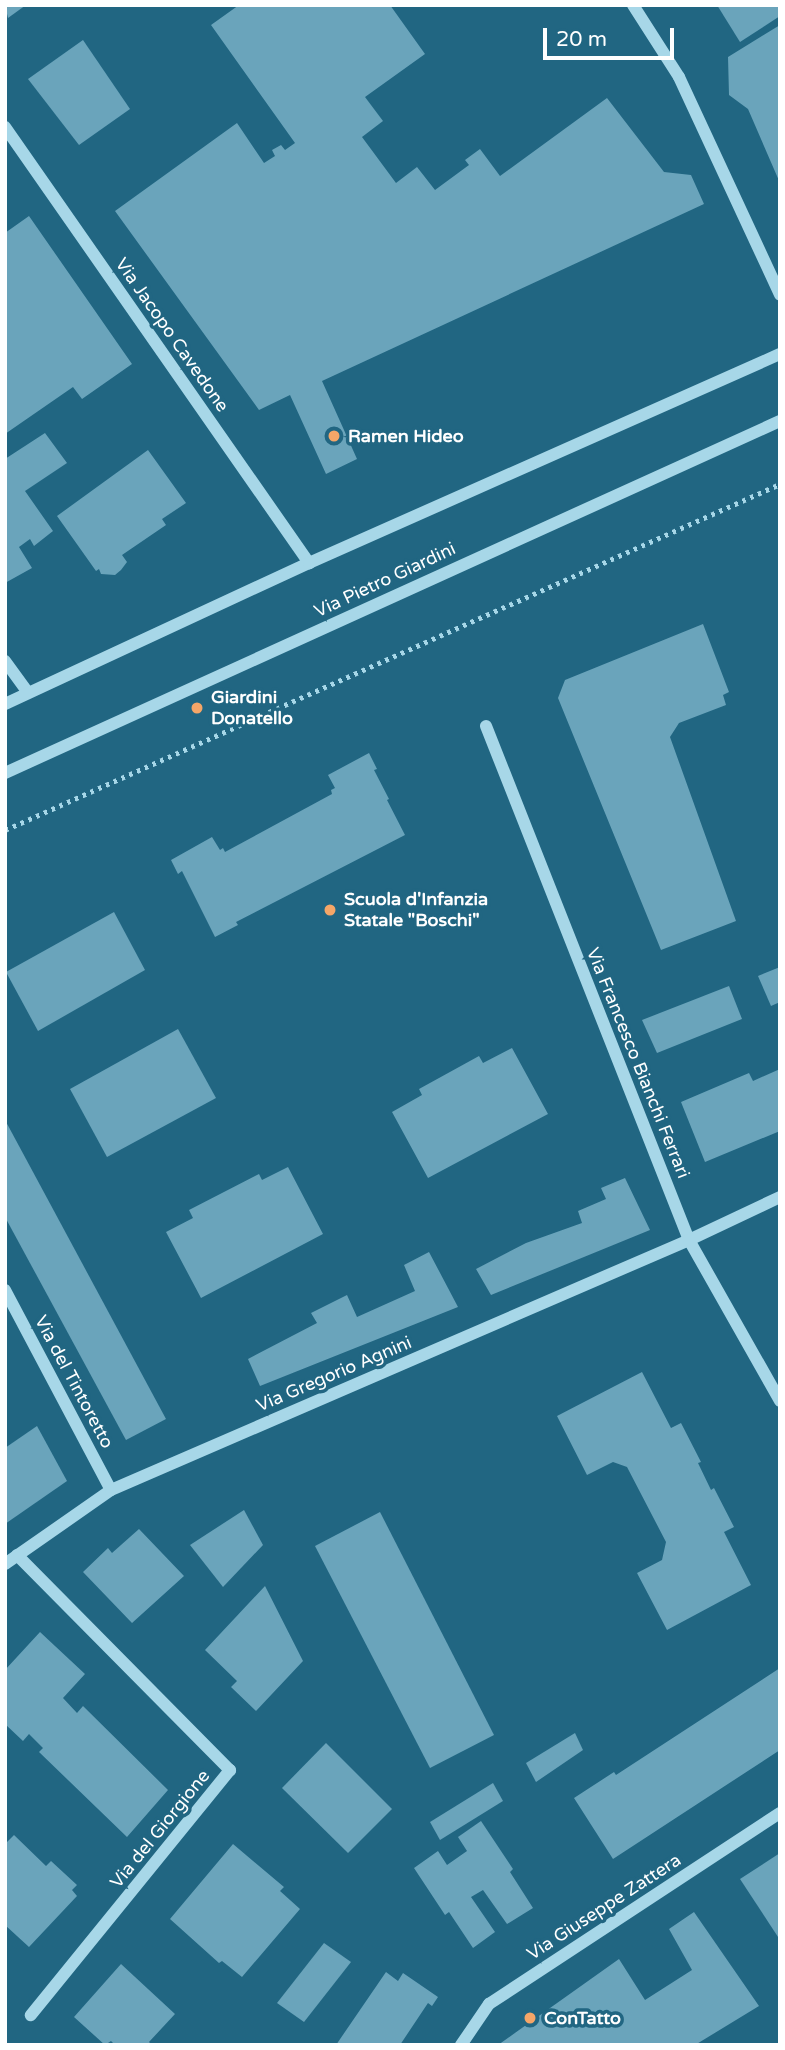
<!DOCTYPE html>
<style>
body{margin:0}
#map{position:relative;width:785px;height:2050px;overflow:hidden;background:#216682;font-family:"Varela Round",sans-serif}
div>[style]{position:absolute}
.building>*{inset:0;background:#6aa4bb}
.path>*{height:4.5px;margin-top:-2.25px;transform-origin:0;background:repeating-linear-gradient(90deg,#a7d7e8 0 3.5px,transparent 0 8.5px)}
.minor>*{height:12px;margin:-6px;padding:0 6px;transform-origin:6px;border-radius:6px;background:#a7d7e8}
.dots>*{width:19px;height:19px;translate:-50% -50%;box-sizing:border-box;border:4px solid #216682;border-radius:50%}
span{translate:-50% -50%;white-space:nowrap;text-align:center;line-height:1.15;-webkit-text-stroke:7px #216682;paint-order:stroke}
.street-label{font-size:18px;color:#fff}
.poi-label{font-size:18px;color:#fff;font-weight:700}
.left{translate:0 -50%;text-align:left}
.frame{position:absolute;inset:0;border:7px solid #fff;pointer-events:none}
.scale{position:absolute;left:543px;top:28px;width:131px;height:32px;box-sizing:border-box;border:4px solid #fff;border-top:0;padding-left:9px;font-size:21px;line-height:24px;white-space:nowrap;color:#fff;-webkit-text-stroke:5px #216682;paint-order:stroke}
</style>
<div id="map">
<div class="building">
<i style="clip-path:polygon(5px 5px,26px 5px,8px 18px)"></i>
<i style="clip-path:polygon(239px 5px,390px 5px,425px 54px,365px 97px,383px 121px,362px 137px,396px 183px,417px 167px,435px 190px,469px 165px,465px 160px,480px 149px,500px 176px,607px 98px,664px 172px,691px 175px,704px 204px,322px 381px,357px 459px,326px 474px,290px 395px,259px 410px,115px 211px,237px 123px,264px 163px,275px 156px,272px 150px,281px 145px,285px 150px,295px 143px,211px 25px)"></i>
<i style="clip-path:polygon(717px 5px,780px 5px,780px 16px,740px 42px)"></i>
<i style="clip-path:polygon(780px 25px,780px 183px,748px 109px,729px 95px,728px 57px)"></i>
<i style="clip-path:polygon(83px 40px,130px 109px,79px 145px,28px 79px)"></i>
<i style="clip-path:polygon(29px 216px,132px 364px,82px 399px,73px 387px,5px 434px,5px 233px)"></i>
<i style="clip-path:polygon(45px 433px,67px 463px,25px 491px,53px 531px,34px 546px,30px 539px,19px 547px,32px 568px,5px 583px,5px 459px)"></i>
<i style="clip-path:polygon(148px 450px,186px 503px,162px 519px,166px 525px,122px 555px,127px 562px,121px 570px,115px 575px,101px 574px,99px 569px,96px 571px,57px 516px)"></i>
<i style="clip-path:polygon(703px 624px,729px 692px,723px 695px,726px 705px,679px 723px,670px 737px,736px 921px,661px 950px,558px 698px,565px 680px)"></i>
<i style="clip-path:polygon(369px 753px,377px 769px,374px 770px,389px 799px,387px 800px,405px 835px,236px 922px,238px 925px,215px 937px,182px 871px,178px 874px,171px 860px,212px 837px,220px 850px,223px 848px,225px 852px,332px 794px,331px 790px,335px 788px,328px 775px)"></i>
<i style="clip-path:polygon(114px 912px,145px 970px,38px 1031px,6px 972px)"></i>
<i style="clip-path:polygon(780px 967px,780px 1002px,771px 1006px,758px 976px)"></i>
<i style="clip-path:polygon(729px 986px,742px 1019px,657px 1053px,642px 1020px)"></i>
<i style="clip-path:polygon(178px 1029px,216px 1098px,107px 1157px,70px 1089px)"></i>
<i style="clip-path:polygon(512px 1048px,548px 1114px,428px 1178px,392px 1112px,422px 1095px,419px 1089px,479px 1056px,483px 1063px)"></i>
<i style="clip-path:polygon(780px 1069px,780px 1131px,705px 1162px,681px 1102px,749px 1073px,753px 1081px)"></i>
<i style="clip-path:polygon(5px 1120px,166px 1419px,126px 1440px,5px 1217px)"></i>
<i style="clip-path:polygon(288px 1167px,323px 1234px,201px 1298px,166px 1232px,193px 1218px,189px 1210px,259px 1174px,262px 1180px)"></i>
<i style="clip-path:polygon(625px 1178px,650px 1230px,491px 1295px,476px 1269px,526px 1243px,582px 1223px,578px 1211px,606px 1199px,601px 1188px)"></i>
<i style="clip-path:polygon(429px 1252px,458px 1307px,260px 1386px,248px 1359px,317px 1323px,311px 1313px,347px 1295px,357px 1317px,415px 1291px,404px 1265px)"></i>
<i style="clip-path:polygon(642px 1372px,671px 1428px,681px 1423px,701px 1462px,698px 1463px,711px 1490px,714px 1488px,734px 1527px,724px 1532px,751px 1585px,667px 1630px,637px 1573px,662px 1560px,666px 1542px,627px 1467px,613px 1462px,587px 1475px,557px 1416px)"></i>
<i style="clip-path:polygon(37px 1426px,67px 1481px,5px 1524px,5px 1448px)"></i>
<i style="clip-path:polygon(244px 1510px,263px 1545px,223px 1587px,190px 1545px)"></i>
<i style="clip-path:polygon(380px 1512px,494px 1735px,430px 1768px,315px 1546px)"></i>
<i style="clip-path:polygon(139px 1529px,184px 1576px,132px 1623px,83px 1572px,108px 1548px,112px 1553px)"></i>
<i style="clip-path:polygon(265px 1586px,303px 1661px,256px 1711px,231px 1687px,237px 1681px,205px 1650px)"></i>
<i style="clip-path:polygon(40px 1632px,85px 1674px,63px 1698px,77px 1713px,83px 1706px,168px 1790px,127px 1837px,39px 1752px,43px 1748px,29px 1734px,23px 1741px,5px 1724px,5px 1670px)"></i>
<i style="clip-path:polygon(780px 1668px,780px 1750px,613px 1859px,574px 1798px,614px 1772px,616px 1775px)"></i>
<i style="clip-path:polygon(575px 1733px,583px 1750px,536px 1782px,526px 1763px)"></i>
<i style="clip-path:polygon(326px 1743px,392px 1809px,348px 1853px,282px 1788px)"></i>
<i style="clip-path:polygon(493px 1783px,503px 1801px,440px 1840px,430px 1822px)"></i>
<i style="clip-path:polygon(481px 1821px,513px 1869px,510px 1872px,533px 1908px,507px 1924px,483px 1890px,471px 1897px,495px 1932px,473px 1948px,449px 1912px,445px 1915px,414px 1868px,438px 1851px,447px 1865px,467px 1851px,458px 1837px)"></i>
<i style="clip-path:polygon(14px 1835px,46px 1866px,51px 1861px,77px 1885px,72px 1890px,77px 1896px,29px 1947px,5px 1925px,5px 1844px)"></i>
<i style="clip-path:polygon(233px 1844px,284px 1887px,280px 1891px,300px 1909px,242px 1977px,222px 1961px,219px 1963px,170px 1919px)"></i>
<i style="clip-path:polygon(780px 1853px,780px 1940px,740px 1879px)"></i>
<i style="clip-path:polygon(694px 1912px,759px 2006px,695px 2045px,498px 2045px,619px 1959px,645px 2000px,692px 1970px,669px 1929px)"></i>
<i style="clip-path:polygon(324px 1943px,351px 1962px,304px 2022px,277px 2003px)"></i>
<i style="clip-path:polygon(121px 1964px,175px 2014px,149px 2042px,152px 2045px,115px 2045px,111px 2041px,105px 2045px,74px 2017px)"></i>
<i style="clip-path:polygon(386px 1972px,398px 1981px,403px 1973px,438px 1997px,432px 2006px,428px 2003px,400px 2045px,336px 2045px)"></i>
</div>
<div class="path">
<i style="left:5px;top:830px;width:849px;rotate:-24.06deg"></i>
</div>
<div class="minor">
<i style="left:633px;top:5px;width:85px;rotate:57.4deg"></i>
<i style="left:679px;top:77px;width:240px;rotate:65.1deg"></i>
<i style="left:5px;top:127px;width:532px;rotate:55.11deg"></i>
<i style="left:5px;top:661px;width:39px;rotate:54deg"></i>
<i style="left:5px;top:704px;width:335px;rotate:-24.9deg"></i>
<i style="left:309px;top:563px;width:515px;rotate:-23.93deg"></i>
<i style="left:486px;top:726px;width:553px;rotate:68.45deg"></i>
<i style="left:689px;top:1240px;width:185px;rotate:60.5deg"></i>
<i style="left:5px;top:773px;width:851px;rotate:-24.43deg"></i>
<i style="left:5px;top:1290px;width:226px;rotate:62.1deg"></i>
<i style="left:17px;top:1555px;width:303px;rotate:45.3deg"></i>
<i style="left:230px;top:1770px;width:316px;rotate:129.1deg"></i>
<i style="left:5px;top:1564px;width:129px;rotate:-34.9deg"></i>
<i style="left:111px;top:1490px;width:630px;rotate:-23.39deg"></i>
<i style="left:689px;top:1240px;width:101px;rotate:-25.3deg"></i>
<i style="left:461px;top:2045px;width:50px;rotate:-55.7deg"></i>
<i style="left:489px;top:2004px;width:348px;rotate:-33.3deg"></i>
</div>
<div class="dots">
<i style="left:334px;top:436px;background:#f5a668"></i>
<i style="left:197px;top:708px;background:#f5a668"></i>
<i style="left:330px;top:910px;background:#f5a668"></i>
<i style="left:530px;top:2018px;background:#f5a668"></i>
</div>
<div class="street-label">
<span style="left:172px;top:335px;rotate:55deg">Via Jacopo Cavedone</span>
<span style="left:385px;top:580px;rotate:-25deg">Via Pietro Giardini</span>
<span style="left:638px;top:1063px;rotate:68deg">Via Francesco Bianchi Ferrari</span>
<span style="left:334px;top:1374px;rotate:-23deg">Via Gregorio Agnini</span>
<span style="left:74px;top:1382px;rotate:62deg">Via del Tintoretto</span>
<span style="left:160px;top:1829px;rotate:-51deg">Via del Giorgione</span>
<span style="left:604px;top:1907px;rotate:-33deg">Via Giuseppe Zattera</span>
</div>
<div class="poi-label">
<span class="left" style="left:348px;top:436px">Ramen Hideo</span>
<span class="left" style="left:211px;top:708px">Giardini<br>Donatello</span>
<span class="left" style="left:344px;top:910px">Scuola d'Infanzia<br>Statale "Boschi"</span>
<span class="left" style="left:544px;top:2018px">ConTatto</span>
</div>
<div class="frame"></div>
<div class="scale">20 m</div>
</div>
